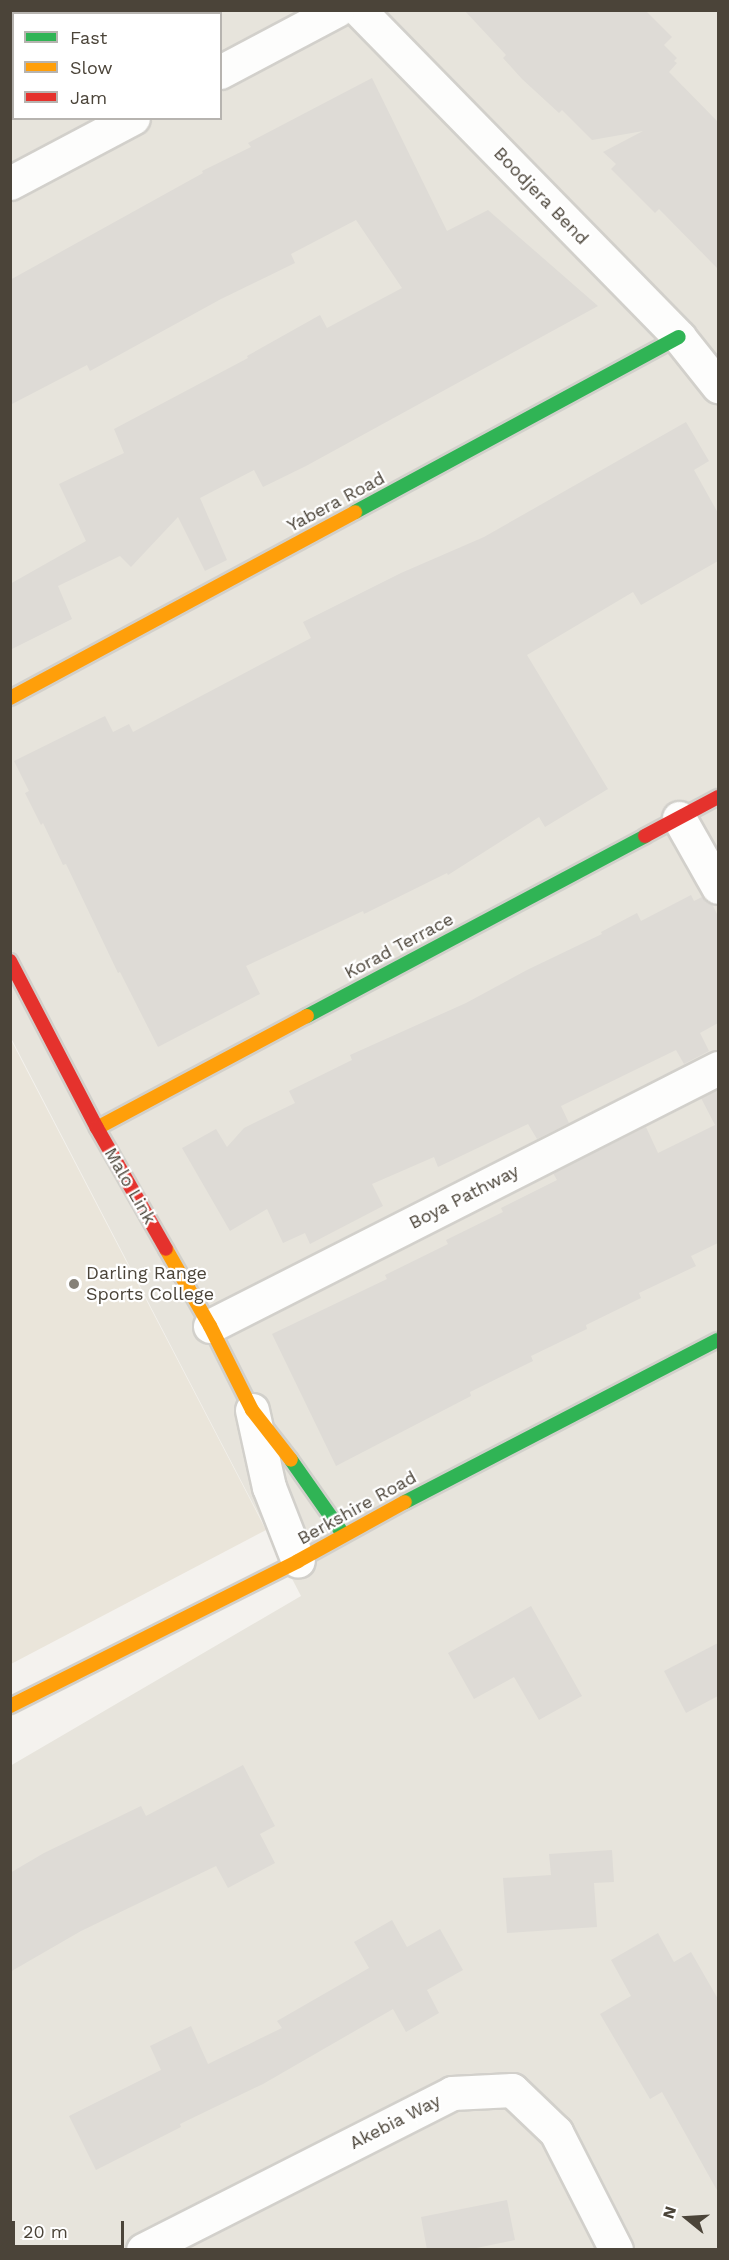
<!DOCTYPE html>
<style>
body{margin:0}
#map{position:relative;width:729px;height:2260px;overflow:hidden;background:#f4f2ee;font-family:"Work Sans",sans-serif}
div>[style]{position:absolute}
.residential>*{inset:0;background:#e7e4dc}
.education>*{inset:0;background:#eae5da}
.building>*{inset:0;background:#dedbd6}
.roads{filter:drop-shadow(2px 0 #d2d0cb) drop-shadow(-2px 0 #d2d0cb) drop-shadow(0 2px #d2d0cb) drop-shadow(0 -2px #d2d0cb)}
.street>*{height:33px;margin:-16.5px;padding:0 16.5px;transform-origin:16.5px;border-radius:16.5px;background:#fdfdfc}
.fast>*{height:14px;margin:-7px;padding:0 7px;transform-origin:7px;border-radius:7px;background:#30b455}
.slow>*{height:14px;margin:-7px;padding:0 7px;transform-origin:7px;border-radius:7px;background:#ff9f0a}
.jam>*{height:14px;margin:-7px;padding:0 7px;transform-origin:7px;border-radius:7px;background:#e5322d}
.dots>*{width:16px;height:16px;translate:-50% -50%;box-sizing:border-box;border:3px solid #fff;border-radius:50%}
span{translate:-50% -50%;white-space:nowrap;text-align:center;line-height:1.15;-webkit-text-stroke:4.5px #fff;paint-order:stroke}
.street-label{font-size:18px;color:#4b4439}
.poi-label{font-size:18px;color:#4b4439}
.left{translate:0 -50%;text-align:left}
.frame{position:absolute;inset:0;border:12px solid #4b4439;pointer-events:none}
.legend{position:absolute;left:12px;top:12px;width:210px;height:108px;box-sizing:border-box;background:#fff;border:2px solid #b7b4b0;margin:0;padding:8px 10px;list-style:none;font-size:18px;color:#4b4439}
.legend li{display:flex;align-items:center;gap:12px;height:30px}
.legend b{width:30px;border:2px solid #b7b4b0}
.north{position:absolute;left:657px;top:2188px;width:60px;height:60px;-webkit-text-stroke:4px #fff;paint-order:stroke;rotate:288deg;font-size:16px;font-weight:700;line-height:24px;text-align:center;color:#4b4439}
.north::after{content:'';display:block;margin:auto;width:21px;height:27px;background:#4b4439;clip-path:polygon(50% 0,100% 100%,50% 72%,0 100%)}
.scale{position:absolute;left:12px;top:2221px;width:112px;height:27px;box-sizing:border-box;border:3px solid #4b4439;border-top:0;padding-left:8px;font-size:18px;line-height:21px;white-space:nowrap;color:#4b4439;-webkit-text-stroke:4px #fff;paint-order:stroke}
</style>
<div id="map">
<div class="residential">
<i style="clip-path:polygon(evenodd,11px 11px,718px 11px,718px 2249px,11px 2249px,10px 1766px,301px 1596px,11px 1038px,11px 11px,14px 14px,220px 14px,220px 118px,14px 118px,14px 14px)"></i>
</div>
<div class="education">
<i style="clip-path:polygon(10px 1038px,266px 1530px,11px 1664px,10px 1664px)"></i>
</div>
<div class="building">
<i style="clip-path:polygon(464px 10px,645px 10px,672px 37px,664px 45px,677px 58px,674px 61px,677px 63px,669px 72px,718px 122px,718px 269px,659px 209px,655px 213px,611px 169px,616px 164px,603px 152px,643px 131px,592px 140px,562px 110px,559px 113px,522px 79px,503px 58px,506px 55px)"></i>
<i style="clip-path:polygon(372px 78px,447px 231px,488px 210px,598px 306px,306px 466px,263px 487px,254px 470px,200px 498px,227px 560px,205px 571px,178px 517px,131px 567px,120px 556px,58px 586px,72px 619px,10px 650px,10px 584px,86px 541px,59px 484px,124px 453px,114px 429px,248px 358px,247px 356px,320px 315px,327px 328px,402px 288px,356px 220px,291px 254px,295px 263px,221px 299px,90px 371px,87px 365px,10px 405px,10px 280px,203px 173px,202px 171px,251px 147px,248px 143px)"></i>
<i style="clip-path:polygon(686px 422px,709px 461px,694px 470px,718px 513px,718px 561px,641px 605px,633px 592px,527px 655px,608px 789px,545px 827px,539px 817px,448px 875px,447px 873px,364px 914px,363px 911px,246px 966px,260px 994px,158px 1047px,120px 972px,118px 973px,66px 864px,63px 865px,43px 823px,41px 825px,25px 793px,29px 791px,14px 761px,105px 716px,113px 732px,129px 724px,133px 732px,311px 638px,303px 622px,401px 573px,484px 537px)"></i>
<i style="clip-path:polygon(691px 895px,694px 901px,702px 897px,712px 904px,718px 916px,718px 1023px,700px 1033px,709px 1051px,684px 1064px,676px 1050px,561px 1106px,569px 1123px,537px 1139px,528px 1124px,438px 1167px,434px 1157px,372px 1184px,383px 1206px,310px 1244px,305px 1233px,283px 1243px,267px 1209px,230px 1231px,182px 1148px,216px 1129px,227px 1147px,244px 1128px,295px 1103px,289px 1091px,352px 1060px,350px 1055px,466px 1003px,527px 970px,602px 934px,601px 932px,637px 913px,641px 921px)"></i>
<i style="clip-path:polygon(718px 1089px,718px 1243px,691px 1256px,696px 1266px,639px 1293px,641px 1298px,586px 1325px,587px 1329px,531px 1356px,533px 1361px,470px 1392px,471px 1396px,336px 1466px,272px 1334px,387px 1279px,385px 1275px,448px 1244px,446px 1240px,503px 1212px,501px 1208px,557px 1180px,553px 1173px,646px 1127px,658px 1153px,715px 1125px,701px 1098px)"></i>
<i style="clip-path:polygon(531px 1606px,582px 1696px,539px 1720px,514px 1677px,474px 1699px,448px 1653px)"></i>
<i style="clip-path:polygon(718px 1643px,718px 1696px,686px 1713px,664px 1671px)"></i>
<i style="clip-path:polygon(243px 1765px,275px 1826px,260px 1834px,275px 1863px,228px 1888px,216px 1866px,81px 1931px,10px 1972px,10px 1873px,44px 1853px,141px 1806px,146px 1816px)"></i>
<i style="clip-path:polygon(612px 1850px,614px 1882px,594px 1883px,597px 1927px,507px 1933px,503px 1878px,551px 1875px,549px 1854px)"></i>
<i style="clip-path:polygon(392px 1920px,407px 1947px,440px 1929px,463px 1970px,427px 1990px,439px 2013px,406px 2032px,393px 2009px,263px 2084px,180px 2124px,181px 2127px,96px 2170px,69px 2116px,161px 2070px,150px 2046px,191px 2026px,208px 2064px,282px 2028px,277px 2021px,369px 1968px,354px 1942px)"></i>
<i style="clip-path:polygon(658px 1933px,674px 1962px,691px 1952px,718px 1999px,718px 2192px,662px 2092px,650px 2099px,600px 2014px,631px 1996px,611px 1960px)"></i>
<i style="clip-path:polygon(507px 2200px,515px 2240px,467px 2250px,427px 2250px,421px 2217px)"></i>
</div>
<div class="roads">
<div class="street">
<i style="left:359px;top:10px;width:458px;rotate:45.6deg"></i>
<i style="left:679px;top:337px;width:63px;rotate:51.5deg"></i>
<i style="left:220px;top:72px;width:132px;rotate:-27.9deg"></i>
<i style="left:10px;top:183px;width:139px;rotate:-27.9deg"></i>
<i style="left:679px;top:818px;width:79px;rotate:60.5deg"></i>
<i style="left:210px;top:1326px;width:570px;rotate:-26.92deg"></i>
<i style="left:252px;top:1410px;width:79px;rotate:77.6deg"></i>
<i style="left:269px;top:1487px;width:79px;rotate:68.6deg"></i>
<i style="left:143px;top:2250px;width:347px;rotate:-26.9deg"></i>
<i style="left:452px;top:2093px;width:60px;rotate:-2.9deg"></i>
<i style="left:512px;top:2090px;width:61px;rotate:43.7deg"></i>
<i style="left:556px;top:2132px;width:132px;rotate:63deg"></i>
</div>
<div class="fast">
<i style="left:355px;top:512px;width:368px;rotate:-28.4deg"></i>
<i style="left:307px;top:1016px;width:383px;rotate:-28deg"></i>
<i style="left:291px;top:1460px;width:90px;rotate:54.9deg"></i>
<i style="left:405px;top:1502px;width:352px;rotate:-27.4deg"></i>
</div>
<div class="slow">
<i style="left:10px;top:698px;width:392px;rotate:-28.3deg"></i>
<i style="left:97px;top:1128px;width:238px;rotate:-28.1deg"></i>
<i style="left:166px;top:1249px;width:89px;rotate:60.3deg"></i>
<i style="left:210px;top:1326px;width:94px;rotate:63.4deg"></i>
<i style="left:252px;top:1410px;width:63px;rotate:52deg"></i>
<i style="left:10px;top:1706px;width:322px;rotate:-26.7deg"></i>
<i style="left:298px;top:1561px;width:122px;rotate:-28.9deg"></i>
</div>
<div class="jam">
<i style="left:645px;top:836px;width:83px;rotate:-28.1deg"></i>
<i style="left:10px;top:961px;width:188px;rotate:62.5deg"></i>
<i style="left:97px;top:1128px;width:139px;rotate:60.3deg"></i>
</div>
</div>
<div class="dots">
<i style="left:74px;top:1284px;background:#868178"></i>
</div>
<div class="street-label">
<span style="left:541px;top:196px;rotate:46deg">Boodjera Bend</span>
<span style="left:336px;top:502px;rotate:-28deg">Yabera Road</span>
<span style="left:399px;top:946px;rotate:-28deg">Korad Terrace</span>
<span style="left:130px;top:1186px;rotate:60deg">Malo Link</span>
<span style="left:464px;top:1197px;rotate:-27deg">Boya Pathway</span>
<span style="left:357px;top:1508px;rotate:-29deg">Berkshire Road</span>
<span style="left:395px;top:2122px;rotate:-27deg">Akebia Way</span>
</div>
<div class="poi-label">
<span class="left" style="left:86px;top:1284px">Darling Range<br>Sports College</span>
</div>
<div class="frame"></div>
<ul class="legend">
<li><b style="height:8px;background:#30b455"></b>Fast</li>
<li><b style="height:8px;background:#ff9f0a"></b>Slow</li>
<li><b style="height:8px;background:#e5322d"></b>Jam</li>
</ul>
<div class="north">N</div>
<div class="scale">20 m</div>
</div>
